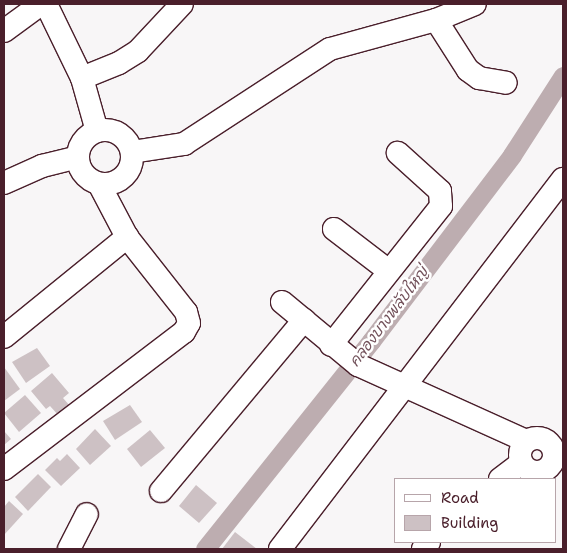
<!DOCTYPE html>
<meta charset="utf-8">
<style>
body{margin:0}
#map{position:relative;width:567px;height:553px;overflow:hidden;background:#f8f6f7;font-family:"Shantell Sans","Playpen Sans Thai",sans-serif}
div>[style]{position:absolute}
.canal>*{height:19px;margin:-9.5px;padding:0 9.5px;transform-origin:9.5px;border-radius:9.5px;background:#bdadb0}
.building>*{inset:0;background:#cdc1c4}
.roads{filter:drop-shadow(1px 0 #4a1f2b) drop-shadow(-1px 0 #4a1f2b) drop-shadow(0 1px #4a1f2b) drop-shadow(0 -1px #4a1f2b)}
.minor>*{height:22px;margin:-11px;padding:0 11px;transform-origin:11px;border-radius:11px;background:#fff}
.minor>.ring{margin:-11px;padding:0;box-sizing:content-box;background:none;border:22px solid #fff;border-radius:50%}
span{translate:-50% -50%;white-space:nowrap;text-align:center;line-height:1.15;-webkit-text-stroke:5px #fff;paint-order:stroke}
.water-label{font-size:15px;color:#72515a;font-style:italic}
.frame{position:absolute;inset:0;border:5px solid #4a1f2b;pointer-events:none}
.legend{position:absolute;left:394px;top:478px;width:162px;height:65px;box-sizing:border-box;background:#fff;border:1px solid #b7a5aa;margin:0;padding:6px 9px;list-style:none;font-size:15px;color:#4a1f2b}
.legend li{display:flex;align-items:center;gap:10px;height:25px}
.legend b{width:25px;border:1px solid #b7a5aa}
</style>
<div id="map">
<div class="canal">
<i style="left:205px;top:549px;width:266px;rotate:-51.4deg"></i>
<i style="left:371px;top:341px;width:233px;rotate:-52.8deg"></i>
<i style="left:512px;top:155px;width:94px;rotate:-57.2deg"></i>
</div>
<div class="building">
<i style="clip-path:polygon(37px 348px,50px 366px,26px 383px,12px 362px)"></i>
<i style="clip-path:polygon(4px 367px,20px 389px,4px 401px)"></i>
<i style="clip-path:polygon(52px 373px,69px 393px,63px 398px,70px 406px,59px 416px,50px 406px,46px 409px,31px 391px)"></i>
<i style="clip-path:polygon(25px 395px,41px 413px,19px 432px,4px 413px)"></i>
<i style="clip-path:polygon(130px 405px,142px 422px,115px 440px,103px 421px)"></i>
<i style="clip-path:polygon(95px 429px,111px 446px,90px 465px,76px 449px)"></i>
<i style="clip-path:polygon(150px 430px,165px 448px,141px 467px,127px 449px)"></i>
<i style="clip-path:polygon(4px 431px,11px 439px,4px 445px)"></i>
<i style="clip-path:polygon(67px 454px,80px 468px,61px 486px,45px 470px,57px 458px,60px 461px)"></i>
<i style="clip-path:polygon(38px 474px,51px 487px,28px 511px,15px 497px)"></i>
<i style="clip-path:polygon(196px 485px,217px 503px,199px 523px,179px 506px)"></i>
<i style="clip-path:polygon(9px 501px,23px 514px,4px 535px,4px 507px)"></i>
<i style="clip-path:polygon(235px 532px,257px 549px,222px 549px)"></i>
</div>
<div class="roads">
<div class="minor">
<i style="left:46px;top:4px;width:82px;rotate:64.1deg"></i>
<i style="left:82px;top:78px;width:55px;rotate:74.2deg"></i>
<i style="left:436px;top:20px;width:59px;rotate:57.4deg"></i>
<i style="left:468px;top:70px;width:14px;rotate:36deg"></i>
<i style="left:479px;top:78px;width:27px;rotate:10deg"></i>
<i style="left:4px;top:31px;width:46px;rotate:-36.1deg"></i>
<i style="left:82px;top:78px;width:40px;rotate:-22deg"></i>
<i style="left:119px;top:63px;width:22px;rotate:-32deg"></i>
<i style="left:138px;top:51px;width:64px;rotate:-46.9deg"></i>
<i class="ring" style="left:78px;top:130px;width:32px;height:32px"></i>
<i style="left:132px;top:152px;width:53px;rotate:-8.7deg"></i>
<i style="left:184px;top:144px;width:174px;rotate:-33.1deg"></i>
<i style="left:330px;top:49px;width:110px;rotate:-15.3deg"></i>
<i style="left:436px;top:20px;width:42px;rotate:-22.3deg"></i>
<i style="left:4px;top:183px;width:42px;rotate:-24.1deg"></i>
<i style="left:42px;top:166px;width:37px;rotate:-14deg"></i>
<i style="left:334px;top:229px;width:69px;rotate:37.4deg"></i>
<i style="left:282px;top:302px;width:99px;rotate:39.7deg"></i>
<i style="left:358px;top:365px;width:184px;rotate:24.3deg"></i>
<i style="left:4px;top:337px;width:159px;rotate:-39.1deg"></i>
<i style="left:331px;top:345px;width:177px;rotate:-51.6deg"></i>
<i style="left:441px;top:206px;width:15px;rotate:-94deg"></i>
<i style="left:440px;top:191px;width:57px;rotate:-137.9deg"></i>
<i class="ring" style="left:520px;top:438px;width:12px;height:12px"></i>
<i style="left:4px;top:469px;width:226px;rotate:-37.3deg"></i>
<i style="left:184px;top:332px;width:10px;rotate:-61deg"></i>
<i style="left:189px;top:323px;width:11px;rotate:-105deg"></i>
<i style="left:186px;top:312px;width:95px;rotate:-128.2deg"></i>
<i style="left:127px;top:237px;width:60px;rotate:-117.8deg"></i>
<i style="left:500px;top:479px;width:26px;rotate:-37deg"></i>
<i style="left:161px;top:491px;width:223px;rotate:-50.1deg"></i>
<i style="left:69px;top:549px;width:39px;rotate:-63deg"></i>
<i style="left:280px;top:549px;width:466px;rotate:-52.6deg"></i>
<i style="left:423px;top:549px;width:9px;rotate:-49deg"></i>
</div>
</div>
<div class="water-label">
<span style="left:389px;top:317px;rotate:-53deg">คลองบางพลับใหญ่</span>
</div>
<div class="frame"></div>
<ul class="legend">
<li><b style="height:6px;background:#fff"></b>Road</li>
<li><b style="height:14px;background:#cdc1c4"></b>Building</li>
</ul>
</div>
